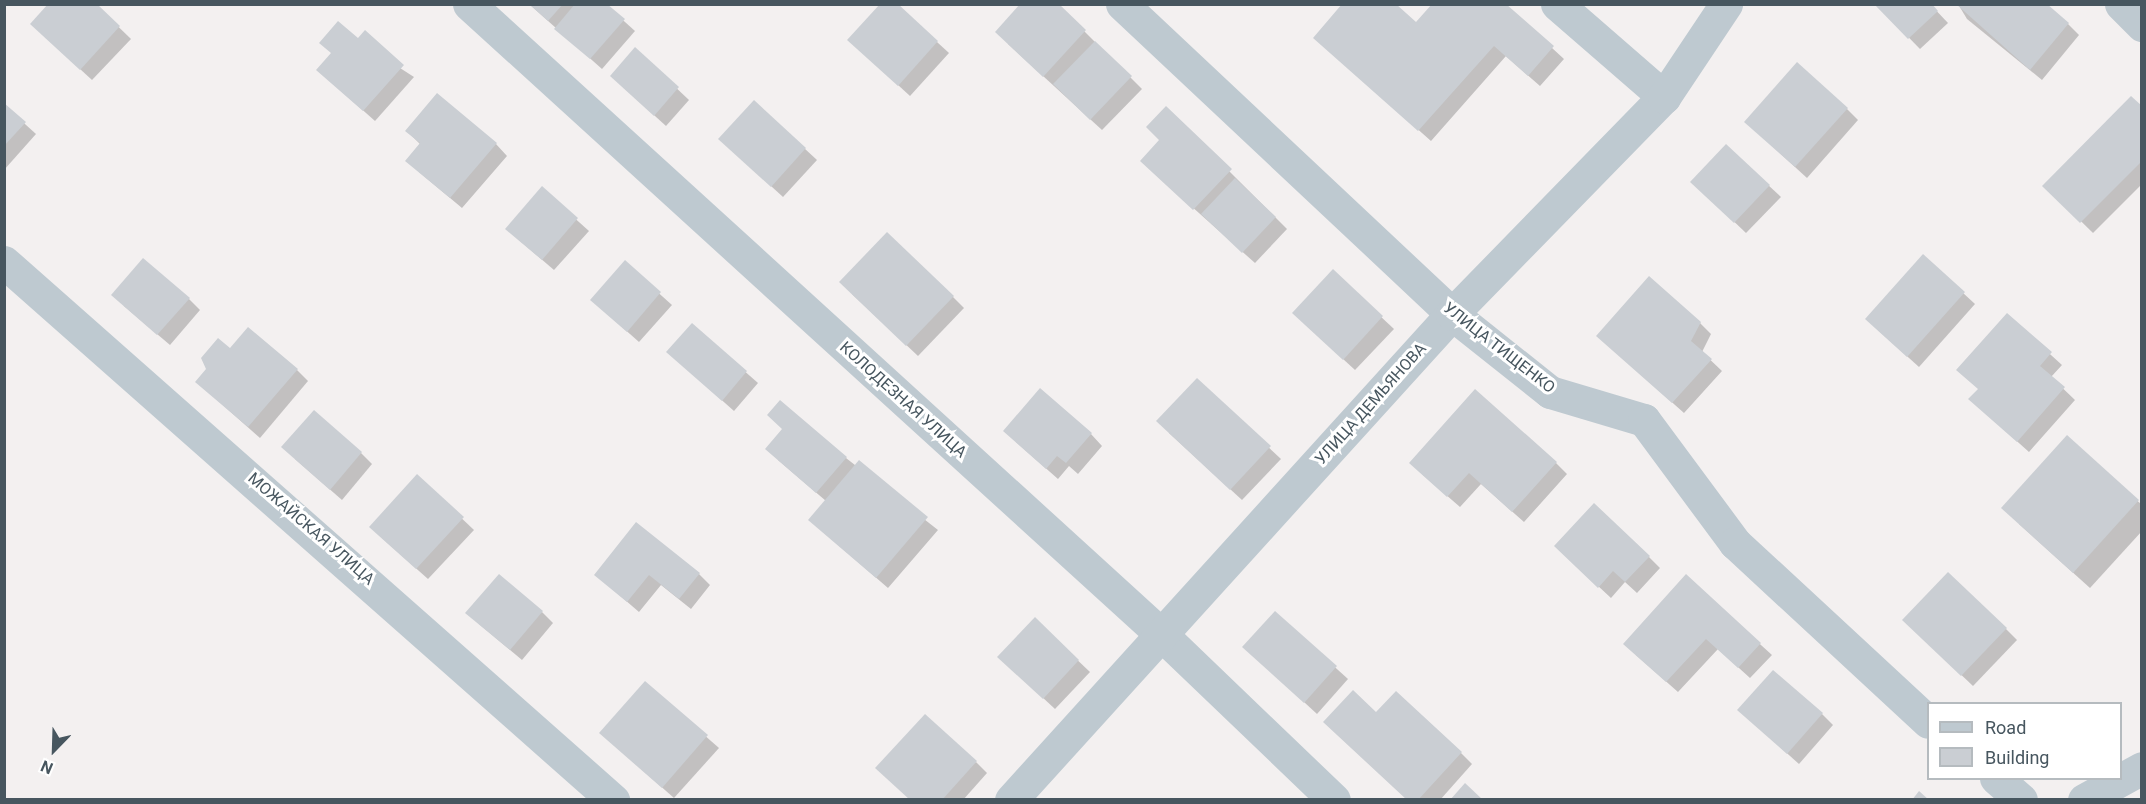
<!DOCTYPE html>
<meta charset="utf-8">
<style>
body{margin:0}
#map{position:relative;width:2146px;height:804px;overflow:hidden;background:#f3f0f0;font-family:Roboto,sans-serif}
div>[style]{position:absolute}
.shadow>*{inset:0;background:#0003}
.building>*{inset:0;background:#caced3}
.minor>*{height:33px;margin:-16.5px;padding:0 16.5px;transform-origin:16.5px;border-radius:16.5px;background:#bec9d0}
span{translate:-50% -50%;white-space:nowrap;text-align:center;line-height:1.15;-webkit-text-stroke:6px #fff;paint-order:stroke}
.street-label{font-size:16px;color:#47565f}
.frame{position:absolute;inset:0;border:6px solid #47565f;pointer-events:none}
.legend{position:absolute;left:1927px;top:702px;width:195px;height:78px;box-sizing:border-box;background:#fff;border:2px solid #b5bbbf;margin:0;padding:8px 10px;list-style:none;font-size:18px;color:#47565f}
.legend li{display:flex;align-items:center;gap:12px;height:30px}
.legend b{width:30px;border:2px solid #b5bbbf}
.north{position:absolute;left:24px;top:720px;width:60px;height:60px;-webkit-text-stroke:4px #fff;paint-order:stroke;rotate:203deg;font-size:16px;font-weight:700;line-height:24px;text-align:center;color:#47565f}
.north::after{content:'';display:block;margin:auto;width:21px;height:27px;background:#47565f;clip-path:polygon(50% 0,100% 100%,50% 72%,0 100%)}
</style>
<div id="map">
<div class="shadow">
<i style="clip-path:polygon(95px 4px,131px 39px,92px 80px,43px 35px)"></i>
<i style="clip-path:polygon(529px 4px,605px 4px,635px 31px,602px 69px)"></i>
<i style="clip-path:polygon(1057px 4px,1142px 89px,1102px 130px,1008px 44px)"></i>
<i style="clip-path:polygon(1504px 4px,1564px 59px,1540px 86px,1506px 56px,1431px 141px,1315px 38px,1417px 25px)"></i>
<i style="clip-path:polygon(1876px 4px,1930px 4px,1948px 23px,1920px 49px)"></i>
<i style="clip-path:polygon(1958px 4px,2068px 24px,2079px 35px,2042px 80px,1967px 19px)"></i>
<i style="clip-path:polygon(358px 41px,414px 77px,375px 121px,330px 81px)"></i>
<i style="clip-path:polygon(937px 42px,949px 53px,910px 96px,861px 51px)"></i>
<i style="clip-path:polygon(635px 49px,689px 100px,666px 126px,623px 87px)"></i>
<i style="clip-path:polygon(754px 102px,817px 160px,783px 197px,732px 150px)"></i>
<i style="clip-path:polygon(4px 105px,36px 134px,4px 170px)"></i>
<i style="clip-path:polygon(1166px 108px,1287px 229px,1255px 263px,1153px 172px)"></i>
<i style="clip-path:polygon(2142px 108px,2142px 184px,2093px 233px,2045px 186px)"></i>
<i style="clip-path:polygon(1847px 109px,1858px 120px,1807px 178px,1746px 122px)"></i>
<i style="clip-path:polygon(407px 131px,496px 144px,507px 156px,462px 208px,419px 172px,421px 145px)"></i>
<i style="clip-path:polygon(1726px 146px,1781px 197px,1746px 233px,1704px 193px)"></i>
<i style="clip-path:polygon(542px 189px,589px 231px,554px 270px,519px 240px)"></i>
<i style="clip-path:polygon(1923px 256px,1975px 304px,1919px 367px,1878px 330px)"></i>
<i style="clip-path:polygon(625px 263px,672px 305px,639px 342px,604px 311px)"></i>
<i style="clip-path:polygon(1333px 272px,1394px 329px,1355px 370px,1305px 324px)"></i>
<i style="clip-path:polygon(852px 294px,953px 297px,964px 308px,918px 356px)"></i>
<i style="clip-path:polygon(189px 299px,200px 310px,170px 345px,124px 306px)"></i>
<i style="clip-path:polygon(2007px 315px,2062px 365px,2051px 377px,2075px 400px,2029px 452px,1982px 410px,1979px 389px)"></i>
<i style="clip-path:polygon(1700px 323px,1711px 334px,1702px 352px,1722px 371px,1684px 413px,1610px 347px)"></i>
<i style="clip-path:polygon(692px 325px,758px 383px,734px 411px,680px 363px)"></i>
<i style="clip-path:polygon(230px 350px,297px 370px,308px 381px,260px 438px,197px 382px)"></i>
<i style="clip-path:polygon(1197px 380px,1281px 459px,1242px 500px,1169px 433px)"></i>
<i style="clip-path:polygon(784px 429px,846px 458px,938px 530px,888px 588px,822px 531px,826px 501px,778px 460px)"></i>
<i style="clip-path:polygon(1091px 434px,1102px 446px,1078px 474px,1069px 466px,1058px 479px,1016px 442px)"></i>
<i style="clip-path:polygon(2067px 437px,2142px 505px,2142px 531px,2090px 588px,2019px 524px)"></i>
<i style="clip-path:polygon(361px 453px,372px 464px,342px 500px,295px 459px)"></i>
<i style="clip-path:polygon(1556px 463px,1567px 474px,1524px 522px,1481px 484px,1460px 507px,1422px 474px)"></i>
<i style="clip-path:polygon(417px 476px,474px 530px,428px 579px,382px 538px)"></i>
<i style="clip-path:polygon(1649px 557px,1660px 568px,1637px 593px,1625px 582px,1611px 598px,1568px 558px)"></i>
<i style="clip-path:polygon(699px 574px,710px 585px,691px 609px,661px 585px,639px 612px,596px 575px)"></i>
<i style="clip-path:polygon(1686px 577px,1772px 655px,1750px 678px,1718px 649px,1678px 692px,1636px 655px)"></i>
<i style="clip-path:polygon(542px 612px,553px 623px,522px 660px,479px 624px)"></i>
<i style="clip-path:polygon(1275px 613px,1348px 679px,1317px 714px,1256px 658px)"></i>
<i style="clip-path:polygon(1035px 620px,1090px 672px,1055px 709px,1011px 668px)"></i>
<i style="clip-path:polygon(2006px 629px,2017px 640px,1973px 686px,1915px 631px)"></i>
<i style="clip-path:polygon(645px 683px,719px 748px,674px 798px,613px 744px)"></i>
<i style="clip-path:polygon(1377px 714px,1461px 753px,1472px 764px,1440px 800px,1408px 800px)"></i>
<i style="clip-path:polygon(1822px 714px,1833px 725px,1799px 764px,1751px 721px)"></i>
<i style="clip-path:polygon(976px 762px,987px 773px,963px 800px,911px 800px)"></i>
</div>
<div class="building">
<i style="clip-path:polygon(48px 4px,97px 4px,120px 26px,80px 70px,30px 24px)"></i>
<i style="clip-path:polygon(529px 4px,563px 4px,548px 21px)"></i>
<i style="clip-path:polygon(575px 4px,607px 4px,625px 19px,590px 59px,554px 29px)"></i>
<i style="clip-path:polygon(880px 4px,898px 4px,938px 41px,898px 86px,847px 40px)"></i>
<i style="clip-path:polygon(1020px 4px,1059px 4px,1086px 30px,1043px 77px,995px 32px)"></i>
<i style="clip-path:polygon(1342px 4px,1396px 4px,1416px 22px,1432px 4px,1506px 4px,1554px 46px,1528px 76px,1494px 46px,1418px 131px,1313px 38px)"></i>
<i style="clip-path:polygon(1874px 4px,1932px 4px,1938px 11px,1908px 39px)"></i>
<i style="clip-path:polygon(1956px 4px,2047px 4px,2069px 23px,2030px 70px)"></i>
<i style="clip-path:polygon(338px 21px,358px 38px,365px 30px,404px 65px,363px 111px,316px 70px,331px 53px,319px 43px)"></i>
<i style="clip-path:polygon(1095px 41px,1132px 76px,1090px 120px,1053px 84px)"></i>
<i style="clip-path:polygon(635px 47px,679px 87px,654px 116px,610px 76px)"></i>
<i style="clip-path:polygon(1797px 62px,1848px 108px,1795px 167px,1744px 122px)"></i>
<i style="clip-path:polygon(437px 93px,497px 143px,450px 198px,405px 161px,420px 143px,405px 131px)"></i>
<i style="clip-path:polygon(2131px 96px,2142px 106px,2142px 161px,2080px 223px,2042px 186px)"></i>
<i style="clip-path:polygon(754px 100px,806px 148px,771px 187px,718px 139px)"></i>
<i style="clip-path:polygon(4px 103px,26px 122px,4px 146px)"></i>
<i style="clip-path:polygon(1166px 106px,1232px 169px,1193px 210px,1140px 161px,1159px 140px,1146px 127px)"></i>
<i style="clip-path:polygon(1726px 144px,1770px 185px,1734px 223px,1690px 182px)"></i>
<i style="clip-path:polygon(1235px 178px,1276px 217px,1242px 253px,1201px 214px)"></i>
<i style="clip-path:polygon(542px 186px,578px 218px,542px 260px,505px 229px)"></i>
<i style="clip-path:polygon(887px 232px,954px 296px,906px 346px,839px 282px)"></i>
<i style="clip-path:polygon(1923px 254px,1965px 292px,1907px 357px,1865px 319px)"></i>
<i style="clip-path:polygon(143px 258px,190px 298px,157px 335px,111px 295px)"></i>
<i style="clip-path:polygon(625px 260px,661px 292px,627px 332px,590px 300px)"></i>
<i style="clip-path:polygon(1333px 269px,1383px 316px,1343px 360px,1292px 313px)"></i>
<i style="clip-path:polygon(1649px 276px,1701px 322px,1691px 341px,1712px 359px,1672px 403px,1596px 336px)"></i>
<i style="clip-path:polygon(2007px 313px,2052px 352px,2040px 366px,2065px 387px,2017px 442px,1968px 399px,1978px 389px,1956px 370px)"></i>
<i style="clip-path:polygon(692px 323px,747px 371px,722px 401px,666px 352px)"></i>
<i style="clip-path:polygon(248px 327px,298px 369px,248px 427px,195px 382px,206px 369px,201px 358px,218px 338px,230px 348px)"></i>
<i style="clip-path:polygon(1197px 378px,1271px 446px,1230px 490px,1156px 421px)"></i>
<i style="clip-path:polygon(1040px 388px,1092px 433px,1066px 463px,1057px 456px,1046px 469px,1003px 431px)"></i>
<i style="clip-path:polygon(1475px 389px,1557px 462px,1512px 512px,1469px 473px,1447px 497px,1409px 463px)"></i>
<i style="clip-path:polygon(780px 400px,847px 457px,816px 493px,765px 449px,782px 429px,767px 415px)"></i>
<i style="clip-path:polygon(314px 410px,362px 452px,330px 490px,281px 447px)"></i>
<i style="clip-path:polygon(2067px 435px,2139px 500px,2073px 573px,2001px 508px)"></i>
<i style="clip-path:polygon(859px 460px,928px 517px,876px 578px,808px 520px)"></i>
<i style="clip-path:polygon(417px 474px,464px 517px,416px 569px,369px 527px)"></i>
<i style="clip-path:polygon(1594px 503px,1650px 556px,1625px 582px,1613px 571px,1598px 588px,1554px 546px)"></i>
<i style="clip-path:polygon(636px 522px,700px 573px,679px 599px,649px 575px,627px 602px,594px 575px)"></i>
<i style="clip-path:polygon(1948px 572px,2007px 628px,1961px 676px,1902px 620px)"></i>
<i style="clip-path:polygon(499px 574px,543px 611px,510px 650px,465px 613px)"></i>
<i style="clip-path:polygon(1686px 574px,1761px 643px,1738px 668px,1706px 639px,1666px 682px,1623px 644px)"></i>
<i style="clip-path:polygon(1275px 611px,1337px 666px,1304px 703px,1242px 647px)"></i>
<i style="clip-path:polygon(1035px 617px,1079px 660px,1043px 699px,997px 657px)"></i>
<i style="clip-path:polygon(1773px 670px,1823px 713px,1787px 754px,1737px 710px)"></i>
<i style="clip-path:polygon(645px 681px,708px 735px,662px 788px,599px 733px)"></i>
<i style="clip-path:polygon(1353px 690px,1376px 712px,1396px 691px,1462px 752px,1418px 800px,1407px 800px,1323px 722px)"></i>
<i style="clip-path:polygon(925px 714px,977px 761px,942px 800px,910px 800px,875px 768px)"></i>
<i style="clip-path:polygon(1465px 783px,1483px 800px,1450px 800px)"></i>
<i style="clip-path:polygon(1919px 791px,1929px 800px,1912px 800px)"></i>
</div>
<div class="minor">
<i style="left:469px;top:4px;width:937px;rotate:42.32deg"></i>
<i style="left:1162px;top:635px;width:238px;rotate:43.8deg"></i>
<i style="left:1122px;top:4px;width:453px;rotate:43.2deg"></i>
<i style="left:1452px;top:314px;width:125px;rotate:38.5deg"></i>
<i style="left:1550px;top:392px;width:98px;rotate:16.6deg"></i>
<i style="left:1644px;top:420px;width:153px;rotate:53.5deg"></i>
<i style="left:1735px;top:543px;width:263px;rotate:42.8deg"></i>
<i style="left:1557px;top:4px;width:142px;rotate:41deg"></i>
<i style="left:2121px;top:4px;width:30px;rotate:45deg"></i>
<i style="left:4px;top:262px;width:813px;rotate:41.46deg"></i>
<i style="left:1996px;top:778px;width:33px;rotate:41deg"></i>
<i style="left:1011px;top:800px;width:656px;rotate:-47.78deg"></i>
<i style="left:1452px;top:314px;width:303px;rotate:-45.7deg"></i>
<i style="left:1664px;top:97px;width:112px;rotate:-56.3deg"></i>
<i style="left:2084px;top:800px;width:66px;rotate:-28.9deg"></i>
</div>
<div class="street-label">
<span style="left:1499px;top:348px;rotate:38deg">УЛИЦА ТИЩЕНКО</span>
<span style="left:903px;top:400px;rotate:42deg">КОЛОДЕЗНАЯ УЛИЦА</span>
<span style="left:1371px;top:404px;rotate:-48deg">УЛИЦА ДЕМЬЯНОВА</span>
<span style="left:311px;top:529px;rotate:41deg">МОЖАЙСКАЯ УЛИЦА</span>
</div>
<div class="frame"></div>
<ul class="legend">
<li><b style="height:8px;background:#bec9d0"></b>Road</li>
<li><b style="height:16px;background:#caced3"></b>Building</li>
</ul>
<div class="north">N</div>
</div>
